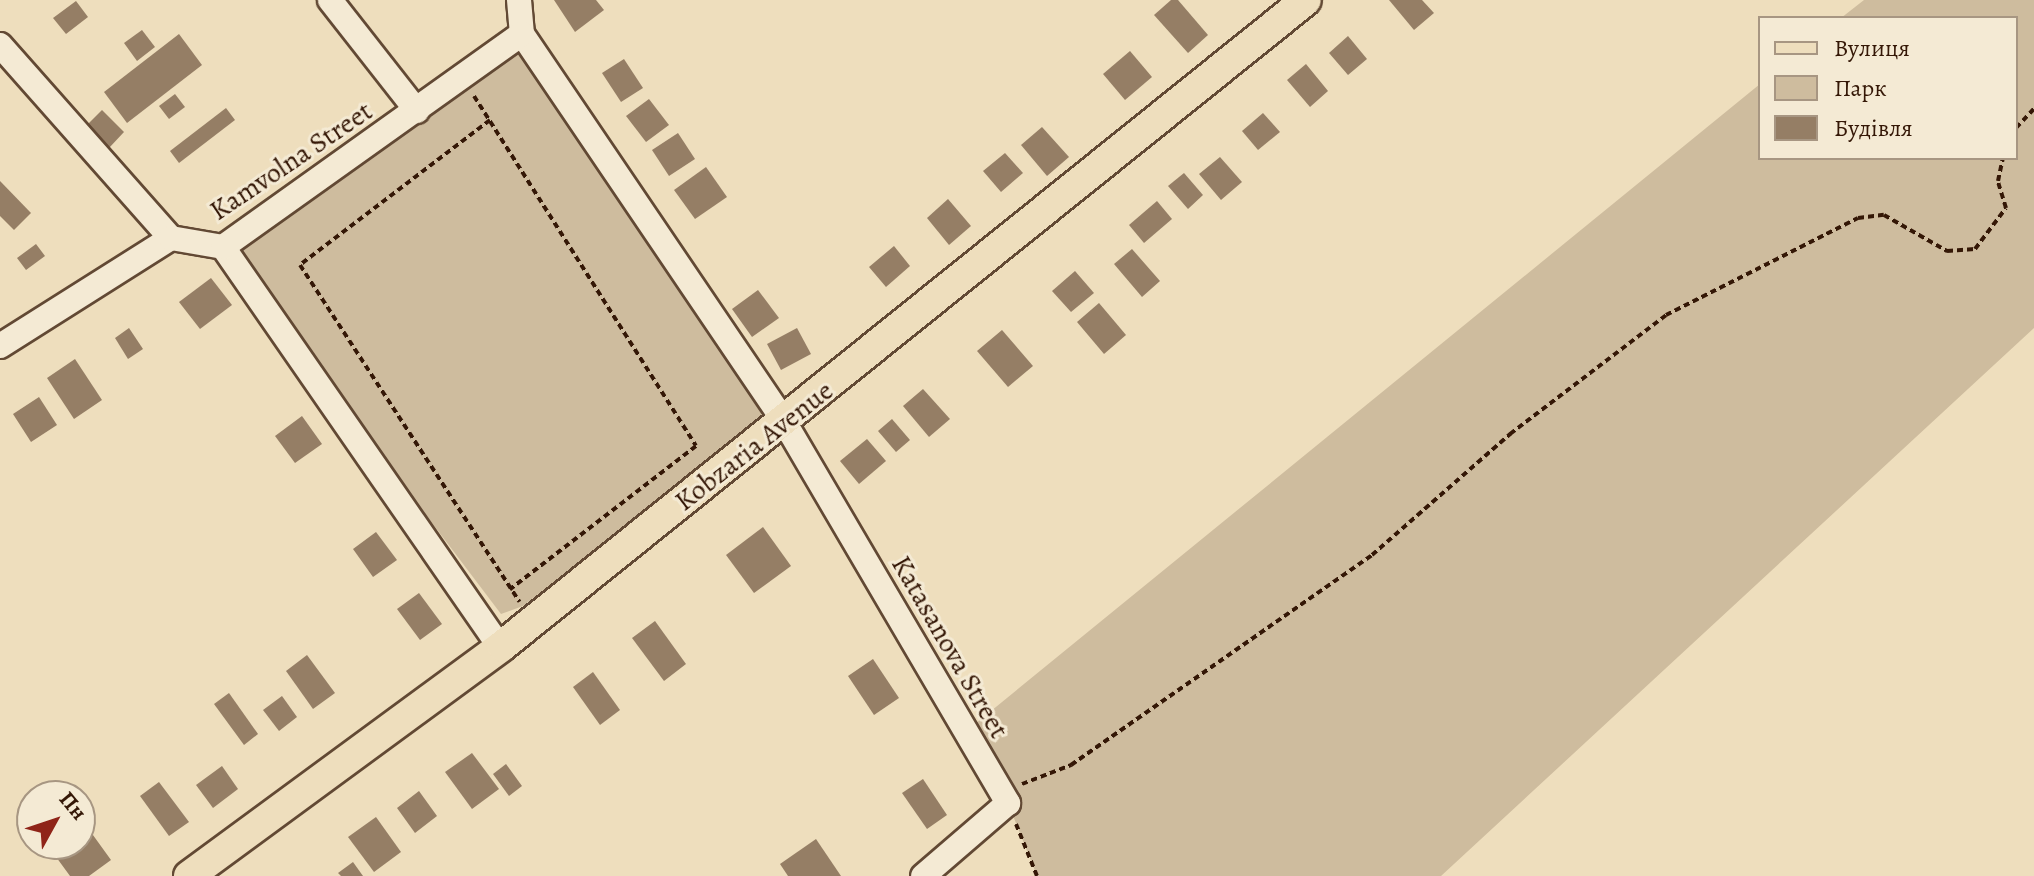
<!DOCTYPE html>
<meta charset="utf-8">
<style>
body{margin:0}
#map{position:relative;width:2034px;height:876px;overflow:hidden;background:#eedebd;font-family:Alegreya,serif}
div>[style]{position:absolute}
.green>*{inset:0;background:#cebc9e}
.building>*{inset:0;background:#957e65}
.path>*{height:4px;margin-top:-2px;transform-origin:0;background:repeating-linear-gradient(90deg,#341706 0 6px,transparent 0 10px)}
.roads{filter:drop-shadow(2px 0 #624934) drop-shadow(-2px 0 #624934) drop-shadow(0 2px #624934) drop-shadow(0 -2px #624934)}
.minor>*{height:24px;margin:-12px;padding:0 12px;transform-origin:12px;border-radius:12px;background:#f4ead4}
.major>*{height:30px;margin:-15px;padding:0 15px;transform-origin:15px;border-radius:15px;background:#eedebd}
span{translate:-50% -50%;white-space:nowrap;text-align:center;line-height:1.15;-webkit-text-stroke:6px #f4ead4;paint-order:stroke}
.street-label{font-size:28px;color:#341706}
.legend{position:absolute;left:1758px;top:16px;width:260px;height:144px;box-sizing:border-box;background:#f4ead4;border:2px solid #a79682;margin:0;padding:10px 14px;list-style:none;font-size:24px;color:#341706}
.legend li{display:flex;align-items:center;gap:16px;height:40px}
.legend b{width:40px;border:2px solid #a79682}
.north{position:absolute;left:16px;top:780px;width:80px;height:80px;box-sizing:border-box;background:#f4ead4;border:2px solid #a79682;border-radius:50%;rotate:50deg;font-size:22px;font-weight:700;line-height:32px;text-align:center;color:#341706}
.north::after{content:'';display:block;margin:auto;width:28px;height:36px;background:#8f2418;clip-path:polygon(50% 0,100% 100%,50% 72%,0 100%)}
</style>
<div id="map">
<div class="green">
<i style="clip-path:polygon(1864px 0,2034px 0,2034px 328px,1441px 876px,1037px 876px,1008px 803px,964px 733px,1760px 84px,1760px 158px,2016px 158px,2016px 18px,1841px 18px)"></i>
<i style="clip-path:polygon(522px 34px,763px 411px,755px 427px,523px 606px,501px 614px,223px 247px)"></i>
</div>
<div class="building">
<i style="clip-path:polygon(554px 0,596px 0,604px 10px,575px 32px)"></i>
<i style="clip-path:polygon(1171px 0,1178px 0,1208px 35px,1188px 53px,1154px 15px)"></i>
<i style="clip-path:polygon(1389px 0,1422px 0,1434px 13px,1414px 30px)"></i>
<i style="clip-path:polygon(76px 1px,88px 17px,66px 34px,53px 18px)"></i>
<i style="clip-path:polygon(142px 30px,155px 47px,137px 61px,124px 43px)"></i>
<i style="clip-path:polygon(179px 34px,202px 65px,127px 123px,104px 92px)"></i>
<i style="clip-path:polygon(1348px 36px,1367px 59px,1348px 75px,1329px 53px)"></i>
<i style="clip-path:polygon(1130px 51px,1152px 77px,1125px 100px,1103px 74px)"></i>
<i style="clip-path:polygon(624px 59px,643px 88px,621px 102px,602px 73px)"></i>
<i style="clip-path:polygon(1306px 64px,1328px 91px,1310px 107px,1287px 80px)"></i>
<i style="clip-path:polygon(175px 94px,185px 107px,169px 119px,159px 106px)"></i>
<i style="clip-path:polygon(649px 99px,669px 125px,646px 142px,626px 116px)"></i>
<i style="clip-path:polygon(226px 108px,235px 120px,179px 163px,170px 151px)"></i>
<i style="clip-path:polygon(102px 110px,124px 132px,109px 148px,87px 125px)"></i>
<i style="clip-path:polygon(1263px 113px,1280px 132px,1258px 150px,1242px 131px)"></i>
<i style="clip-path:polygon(1042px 127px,1069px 157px,1047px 176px,1021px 145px)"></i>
<i style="clip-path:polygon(678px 133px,695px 159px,669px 176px,652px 150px)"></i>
<i style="clip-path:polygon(1005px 153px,1023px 173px,1001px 192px,983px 171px)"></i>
<i style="clip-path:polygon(1220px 157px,1242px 182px,1221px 200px,1199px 174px)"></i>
<i style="clip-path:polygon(706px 167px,727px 197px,695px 219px,674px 190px)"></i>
<i style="clip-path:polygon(1184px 173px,1203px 195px,1188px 209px,1168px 186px)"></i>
<i style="clip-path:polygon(0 181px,31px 213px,14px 230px,0 216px)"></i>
<i style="clip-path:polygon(948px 199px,971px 226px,949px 245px,927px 218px)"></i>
<i style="clip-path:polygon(1157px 201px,1172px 219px,1144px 243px,1129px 225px)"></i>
<i style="clip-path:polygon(36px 244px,45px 256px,26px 270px,17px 258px)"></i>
<i style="clip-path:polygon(894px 246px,910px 266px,886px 287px,869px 267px)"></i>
<i style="clip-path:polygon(1132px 249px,1160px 281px,1142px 297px,1114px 264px)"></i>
<i style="clip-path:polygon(1075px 271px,1094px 293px,1071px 312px,1052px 291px)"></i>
<i style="clip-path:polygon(211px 278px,232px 305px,200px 329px,179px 302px)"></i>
<i style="clip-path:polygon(758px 290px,779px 318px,752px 337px,732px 309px)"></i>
<i style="clip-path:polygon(1099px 303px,1126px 335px,1104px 354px,1077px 322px)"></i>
<i style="clip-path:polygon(129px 328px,143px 349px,128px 359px,115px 338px)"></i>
<i style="clip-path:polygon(797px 328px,811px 354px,781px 370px,767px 344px)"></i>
<i style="clip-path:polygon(1002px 330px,1033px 366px,1008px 387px,977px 351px)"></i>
<i style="clip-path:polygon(75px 359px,102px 400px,74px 419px,47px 378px)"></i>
<i style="clip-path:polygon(923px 389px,950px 419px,929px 437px,903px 406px)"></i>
<i style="clip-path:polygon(39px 397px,57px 425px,31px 442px,13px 414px)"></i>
<i style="clip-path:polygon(302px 416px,322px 444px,295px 463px,275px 436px)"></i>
<i style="clip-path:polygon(892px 419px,910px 440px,896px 452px,878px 431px)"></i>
<i style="clip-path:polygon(867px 439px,886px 461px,859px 484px,840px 461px)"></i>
<i style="clip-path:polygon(763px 527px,791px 566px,754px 593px,726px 555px)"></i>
<i style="clip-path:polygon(376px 532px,397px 560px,373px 577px,353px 549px)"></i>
<i style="clip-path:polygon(419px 593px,442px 624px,420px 640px,397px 609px)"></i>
<i style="clip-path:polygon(655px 621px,686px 664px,664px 681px,632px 638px)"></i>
<i style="clip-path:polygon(307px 655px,335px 693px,313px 709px,286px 671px)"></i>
<i style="clip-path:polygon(873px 659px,899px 698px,874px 715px,848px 676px)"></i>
<i style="clip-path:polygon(593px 672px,620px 710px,600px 725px,573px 687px)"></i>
<i style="clip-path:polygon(229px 693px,258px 734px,244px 745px,214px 704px)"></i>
<i style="clip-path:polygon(282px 696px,297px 717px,279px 731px,263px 710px)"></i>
<i style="clip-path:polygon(472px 753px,499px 789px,472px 809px,445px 772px)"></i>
<i style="clip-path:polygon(506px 764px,522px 786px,509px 796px,493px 774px)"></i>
<i style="clip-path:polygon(222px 766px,238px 789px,213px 808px,196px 785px)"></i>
<i style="clip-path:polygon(923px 779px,947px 815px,927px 829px,902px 793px)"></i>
<i style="clip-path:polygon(159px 782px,189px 822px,169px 836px,140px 796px)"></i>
<i style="clip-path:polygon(419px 791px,437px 816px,415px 833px,397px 808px)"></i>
<i style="clip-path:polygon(376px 817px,401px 852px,374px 872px,348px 837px)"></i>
<i style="clip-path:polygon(85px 824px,111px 860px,89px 876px,70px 876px,51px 850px,58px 844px,80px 844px)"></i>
<i style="clip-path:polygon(816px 839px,841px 876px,788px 876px,780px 864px)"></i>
<i style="clip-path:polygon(353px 862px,363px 876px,341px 876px,338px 873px)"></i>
</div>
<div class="path">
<i style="left:474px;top:96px;width:414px;rotate:57.6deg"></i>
<i style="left:696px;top:446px;width:235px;rotate:142.4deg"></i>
<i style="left:490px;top:120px;width:239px;rotate:142.7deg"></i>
<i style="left:300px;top:265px;width:402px;rotate:56.9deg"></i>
<i style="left:2016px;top:128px;width:26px;rotate:-47deg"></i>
<i style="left:1022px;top:784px;width:53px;rotate:-21.2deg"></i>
<i style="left:1071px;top:765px;width:367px;rotate:-34.9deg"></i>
<i style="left:1372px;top:555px;width:184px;rotate:-41.2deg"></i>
<i style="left:1510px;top:434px;width:196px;rotate:-37.3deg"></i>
<i style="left:1666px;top:315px;width:215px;rotate:-26.8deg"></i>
<i style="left:1858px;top:218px;width:26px;rotate:-7deg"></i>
<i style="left:1884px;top:215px;width:73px;rotate:29.7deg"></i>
<i style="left:1947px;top:251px;width:28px;rotate:-4deg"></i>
<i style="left:1975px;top:249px;width:51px;rotate:-52.9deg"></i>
<i style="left:2006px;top:208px;width:28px;rotate:-107deg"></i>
<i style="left:1998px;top:181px;width:24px;rotate:-78deg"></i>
<i style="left:1016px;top:824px;width:56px;rotate:68deg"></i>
</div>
<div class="roads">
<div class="minor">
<i style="left:330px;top:0;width:141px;rotate:51.9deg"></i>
<i style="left:519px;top:0;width:34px;rotate:85deg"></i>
<i style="left:522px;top:34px;width:470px;rotate:55.9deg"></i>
<i style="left:785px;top:423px;width:441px;rotate:59.6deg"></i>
<i style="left:1008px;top:803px;width:112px;rotate:139.3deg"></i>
<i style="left:0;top:45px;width:258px;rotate:48.5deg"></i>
<i style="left:223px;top:247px;width:487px;rotate:55.3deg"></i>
<i style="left:0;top:346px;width:202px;rotate:-32.3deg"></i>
<i style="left:171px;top:238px;width:53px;rotate:9.8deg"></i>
<i style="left:223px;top:247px;width:367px;rotate:-35.5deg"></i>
</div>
<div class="major">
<i style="left:189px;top:876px;width:388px;rotate:-36.3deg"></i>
<i style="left:502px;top:646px;width:1031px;rotate:-38.78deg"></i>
</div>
</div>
<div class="street-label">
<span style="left:291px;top:161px;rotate:-34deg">Kamvolna Street</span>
<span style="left:754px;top:446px;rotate:-38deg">Kobzaria Avenue</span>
<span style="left:950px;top:647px;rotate:60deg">Katasanova Street</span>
</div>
<ul class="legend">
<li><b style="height:10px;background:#eedebd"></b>Вулиця</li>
<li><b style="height:22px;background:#cebc9e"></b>Парк</li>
<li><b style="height:22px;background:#957e65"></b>Будівля</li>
</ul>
<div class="north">Пн</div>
</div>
